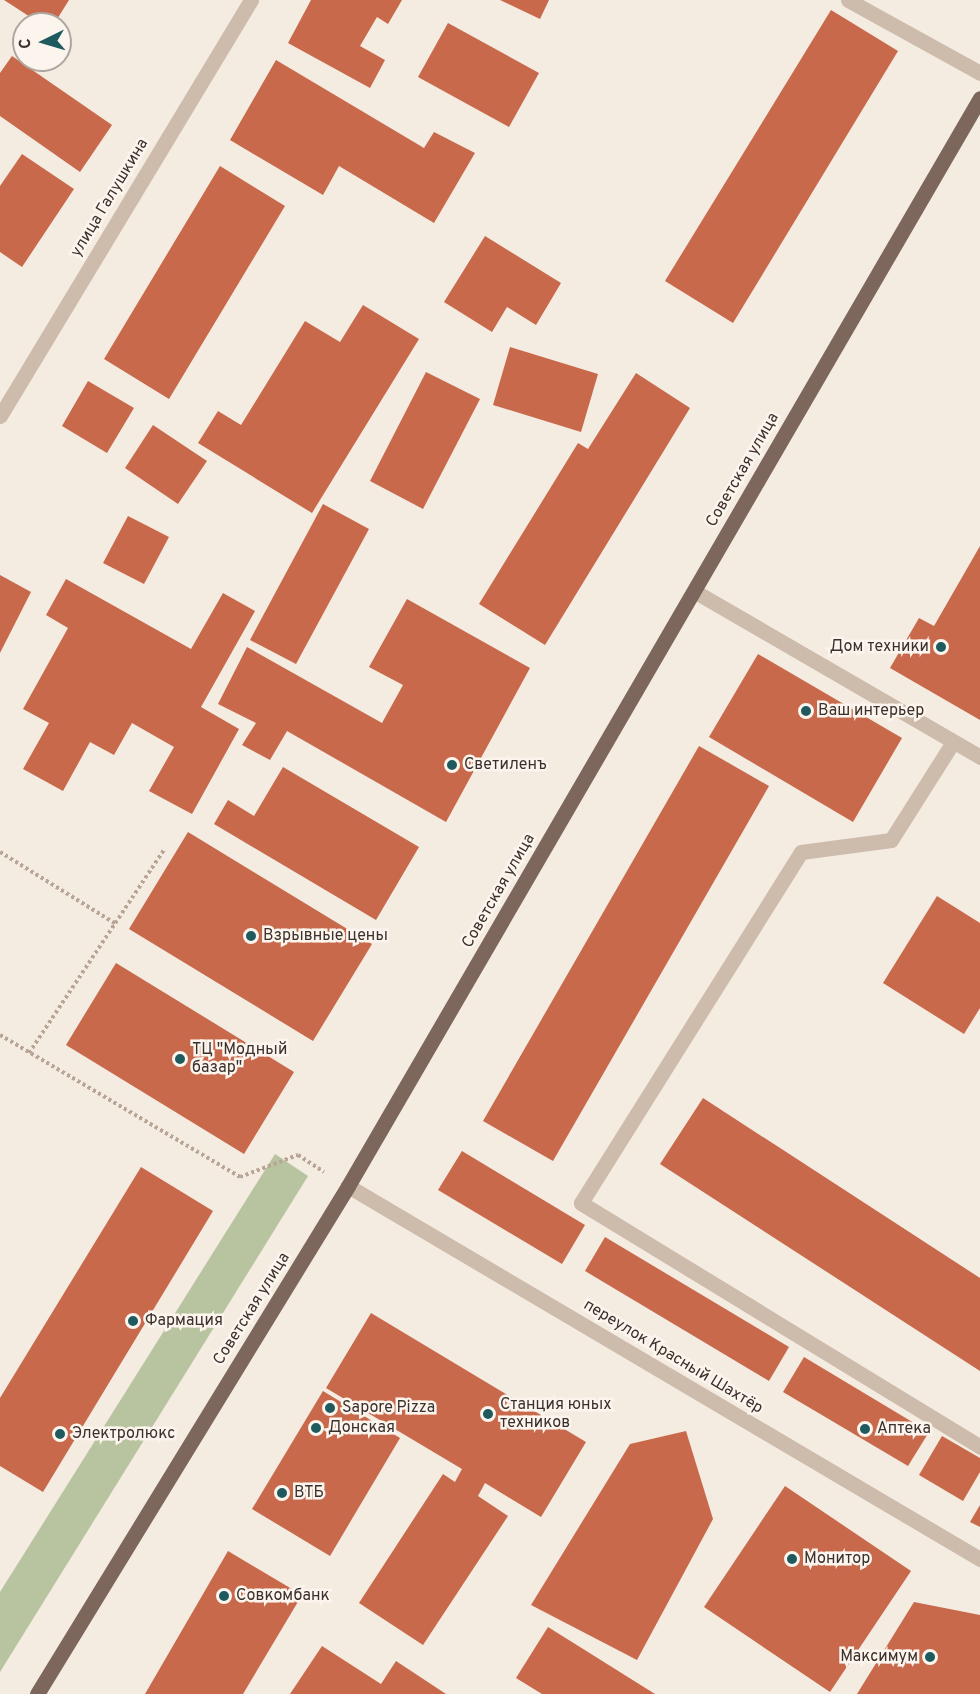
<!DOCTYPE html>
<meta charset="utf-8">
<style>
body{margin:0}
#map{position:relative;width:980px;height:1694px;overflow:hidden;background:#f4ebe1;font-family:Overpass,sans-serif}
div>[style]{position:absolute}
.green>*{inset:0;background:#b8c4a0}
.building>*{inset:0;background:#c8694b}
.path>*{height:4px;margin-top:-2px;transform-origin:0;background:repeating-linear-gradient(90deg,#b9a596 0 3px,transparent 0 6px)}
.minor>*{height:15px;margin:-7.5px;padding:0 7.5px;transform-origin:7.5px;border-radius:7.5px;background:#cdbbac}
.major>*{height:15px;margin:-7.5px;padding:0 7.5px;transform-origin:7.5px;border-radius:7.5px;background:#7d675c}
.dots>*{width:16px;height:16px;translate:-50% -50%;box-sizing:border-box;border:3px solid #fbf5ee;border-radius:50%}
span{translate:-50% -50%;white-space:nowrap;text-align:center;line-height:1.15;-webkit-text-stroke:5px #fbf5ee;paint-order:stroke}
.street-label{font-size:16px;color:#3b302b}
.poi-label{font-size:16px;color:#3b302b}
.right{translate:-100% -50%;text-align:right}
.left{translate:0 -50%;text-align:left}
.north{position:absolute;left:12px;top:12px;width:60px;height:60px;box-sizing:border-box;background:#fbf5ee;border:2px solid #aea6a0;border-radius:50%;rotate:265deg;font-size:16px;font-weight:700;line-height:24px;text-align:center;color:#3b302b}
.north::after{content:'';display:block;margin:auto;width:21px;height:27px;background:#1f5a5e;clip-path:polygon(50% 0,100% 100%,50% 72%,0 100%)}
</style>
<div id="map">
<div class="green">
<i style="clip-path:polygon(275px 1154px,308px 1176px,0 1672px,0 1592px)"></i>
</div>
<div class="building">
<i style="clip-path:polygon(4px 0,69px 0,54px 24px,41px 24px)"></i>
<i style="clip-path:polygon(311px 0,402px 0,388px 24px,377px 17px,360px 46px,385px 60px,370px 88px,288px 43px)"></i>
<i style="clip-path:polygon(500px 0,549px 0,540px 19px)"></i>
<i style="clip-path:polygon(831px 10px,898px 51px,733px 323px,665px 281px)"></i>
<i style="clip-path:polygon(448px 23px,539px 73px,509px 127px,418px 77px)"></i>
<i style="clip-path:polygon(12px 56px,112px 125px,80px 172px,0 116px,0 73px)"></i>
<i style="clip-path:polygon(276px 60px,424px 148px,434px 132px,475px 153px,434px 223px,339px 166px,323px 195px,230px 140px)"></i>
<i style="clip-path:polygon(22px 154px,74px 189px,22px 267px,0 252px,0 186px)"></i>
<i style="clip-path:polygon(220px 166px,285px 206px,169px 399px,104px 359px)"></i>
<i style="clip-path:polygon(485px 236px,561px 283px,536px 325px,507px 307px,492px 332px,444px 302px)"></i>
<i style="clip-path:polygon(363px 305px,419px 339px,312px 513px,198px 443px,218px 411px,241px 425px,305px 321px,340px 342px)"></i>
<i style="clip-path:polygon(510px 347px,598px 374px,581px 432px,493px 405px)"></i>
<i style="clip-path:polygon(426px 372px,480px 399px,423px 509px,370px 481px)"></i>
<i style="clip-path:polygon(636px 373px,690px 408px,545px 645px,479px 604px,578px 443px,588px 449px)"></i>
<i style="clip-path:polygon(88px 381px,134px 408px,107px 453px,62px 426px)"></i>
<i style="clip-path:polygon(153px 425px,207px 461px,178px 504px,125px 468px)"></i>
<i style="clip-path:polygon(323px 504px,369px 529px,296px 664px,250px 640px)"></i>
<i style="clip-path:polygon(128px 516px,169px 537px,144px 584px,103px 563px)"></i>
<i style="clip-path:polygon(980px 546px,980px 720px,890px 668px,919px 618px,934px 626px)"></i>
<i style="clip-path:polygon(0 575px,31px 592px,0 653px)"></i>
<i style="clip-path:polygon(66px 579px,191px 649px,223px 593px,255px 611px,201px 707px,239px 729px,192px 814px,149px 791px,174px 747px,132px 723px,114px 755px,90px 742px,63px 791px,23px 769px,49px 723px,23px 709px,68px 628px,46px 615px)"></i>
<i style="clip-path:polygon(407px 599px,530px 668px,446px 822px,287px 731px,270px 760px,242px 745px,256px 723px,218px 704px,247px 647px,382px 723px,403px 685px,369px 667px)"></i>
<i style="clip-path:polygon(758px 654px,902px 738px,853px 822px,709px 737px)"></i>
<i style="clip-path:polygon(699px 746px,769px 786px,553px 1161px,483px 1121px)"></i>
<i style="clip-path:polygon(283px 767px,419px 847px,376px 920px,214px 824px,228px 800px,254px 816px)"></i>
<i style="clip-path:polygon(188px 832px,372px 944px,313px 1041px,129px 929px)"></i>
<i style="clip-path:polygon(937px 896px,980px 923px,980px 1008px,964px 1034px,883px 983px)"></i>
<i style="clip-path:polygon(116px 963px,294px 1072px,244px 1154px,66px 1045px)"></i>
<i style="clip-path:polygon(703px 1098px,980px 1278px,980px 1371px,660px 1164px)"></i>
<i style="clip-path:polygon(462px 1151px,585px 1225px,562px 1264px,438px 1190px)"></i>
<i style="clip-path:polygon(141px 1167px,213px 1211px,43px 1492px,0 1466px,0 1398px)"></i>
<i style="clip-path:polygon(605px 1237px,789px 1347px,769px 1381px,585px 1271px)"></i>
<i style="clip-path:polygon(371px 1313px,586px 1442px,541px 1517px,485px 1483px,478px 1496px,508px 1516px,423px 1645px,359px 1603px,443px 1474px,455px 1482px,462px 1469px,326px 1388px)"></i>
<i style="clip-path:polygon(804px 1357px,929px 1432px,908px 1466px,783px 1392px)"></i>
<i style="clip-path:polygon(323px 1391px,400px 1438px,330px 1556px,252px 1509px)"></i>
<i style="clip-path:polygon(686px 1431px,713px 1519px,637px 1660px,531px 1605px,630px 1444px)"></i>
<i style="clip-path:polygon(942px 1436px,980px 1458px,980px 1472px,963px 1501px,919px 1475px)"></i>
<i style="clip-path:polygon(785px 1486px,911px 1571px,830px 1692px,704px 1607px)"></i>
<i style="clip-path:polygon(980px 1505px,980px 1527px,970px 1522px)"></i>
<i style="clip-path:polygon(228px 1551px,302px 1595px,243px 1694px,145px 1694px)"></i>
<i style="clip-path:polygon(914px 1602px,980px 1615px,980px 1694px,857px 1694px)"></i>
<i style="clip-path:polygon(548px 1627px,655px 1694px,542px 1694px,516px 1678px)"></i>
<i style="clip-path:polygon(322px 1646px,381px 1684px,396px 1661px,446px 1694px,290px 1694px)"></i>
</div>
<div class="path">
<i style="left:0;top:852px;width:137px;rotate:31.8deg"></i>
<i style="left:0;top:1035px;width:279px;rotate:30.6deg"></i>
<i style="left:240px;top:1177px;width:62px;rotate:-20.8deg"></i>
<i style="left:298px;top:1155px;width:31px;rotate:33deg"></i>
<i style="left:29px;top:1053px;width:244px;rotate:-56.4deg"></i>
</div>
<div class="minor">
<i style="left:848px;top:0;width:151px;rotate:28.9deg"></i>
<i style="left:0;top:416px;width:486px;rotate:-58.9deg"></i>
<i style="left:694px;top:591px;width:331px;rotate:30.1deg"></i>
<i style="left:953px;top:742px;width:116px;rotate:122.3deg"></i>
<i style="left:891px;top:840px;width:91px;rotate:172.4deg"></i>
<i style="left:801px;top:852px;width:414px;rotate:122.1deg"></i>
<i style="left:581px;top:1203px;width:468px;rotate:31.4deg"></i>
<i style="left:348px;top:1186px;width:734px;rotate:30.55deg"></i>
</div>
<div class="major">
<i style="left:37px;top:1694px;width:596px;rotate:-58.52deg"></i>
<i style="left:348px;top:1186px;width:1258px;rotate:-59.85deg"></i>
</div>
<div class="dots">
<i style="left:941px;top:647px;background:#1f5a5e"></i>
<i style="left:806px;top:711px;background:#1f5a5e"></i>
<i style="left:452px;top:765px;background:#1f5a5e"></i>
<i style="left:251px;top:936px;background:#1f5a5e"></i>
<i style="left:180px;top:1059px;background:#1f5a5e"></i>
<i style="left:133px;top:1321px;background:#1f5a5e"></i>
<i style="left:330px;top:1408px;background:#1f5a5e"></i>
<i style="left:488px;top:1414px;background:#1f5a5e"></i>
<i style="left:316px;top:1428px;background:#1f5a5e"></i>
<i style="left:865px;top:1429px;background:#1f5a5e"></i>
<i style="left:60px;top:1434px;background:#1f5a5e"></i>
<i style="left:282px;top:1493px;background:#1f5a5e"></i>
<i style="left:792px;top:1559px;background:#1f5a5e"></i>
<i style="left:224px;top:1596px;background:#1f5a5e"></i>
<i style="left:930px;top:1657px;background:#1f5a5e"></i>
</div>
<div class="street-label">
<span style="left:110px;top:198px;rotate:-59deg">улица Галушкина</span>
<span style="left:743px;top:470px;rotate:-60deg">Советская улица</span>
<span style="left:499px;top:891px;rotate:-60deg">Советская улица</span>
<span style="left:252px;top:1309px;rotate:-58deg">Советская улица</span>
<span style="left:673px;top:1357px;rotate:31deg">переулок Красный Шахтёр</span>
</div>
<div class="poi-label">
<span class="right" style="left:929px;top:647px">Дом техники</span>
<span class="left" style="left:818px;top:711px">Ваш интерьер</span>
<span class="left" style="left:464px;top:765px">Светиленъ</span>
<span class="left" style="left:263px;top:936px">Взрывные цены</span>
<span class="left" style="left:192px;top:1059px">ТЦ "Модный<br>базар"</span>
<span class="left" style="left:145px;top:1321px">Фармация</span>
<span class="left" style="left:500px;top:1414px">Станция юных<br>техников</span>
<span class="left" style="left:342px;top:1408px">Sapore Pizza</span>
<span class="left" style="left:328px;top:1428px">Донская</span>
<span class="left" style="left:877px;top:1429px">Аптека</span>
<span class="left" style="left:72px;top:1434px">Электролюкс</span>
<span class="left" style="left:294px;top:1493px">ВТБ</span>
<span class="left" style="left:804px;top:1559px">Монитор</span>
<span class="left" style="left:236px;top:1596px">Совкомбанк</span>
<span class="right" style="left:918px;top:1657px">Максимум</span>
</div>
<div class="north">С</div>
</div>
